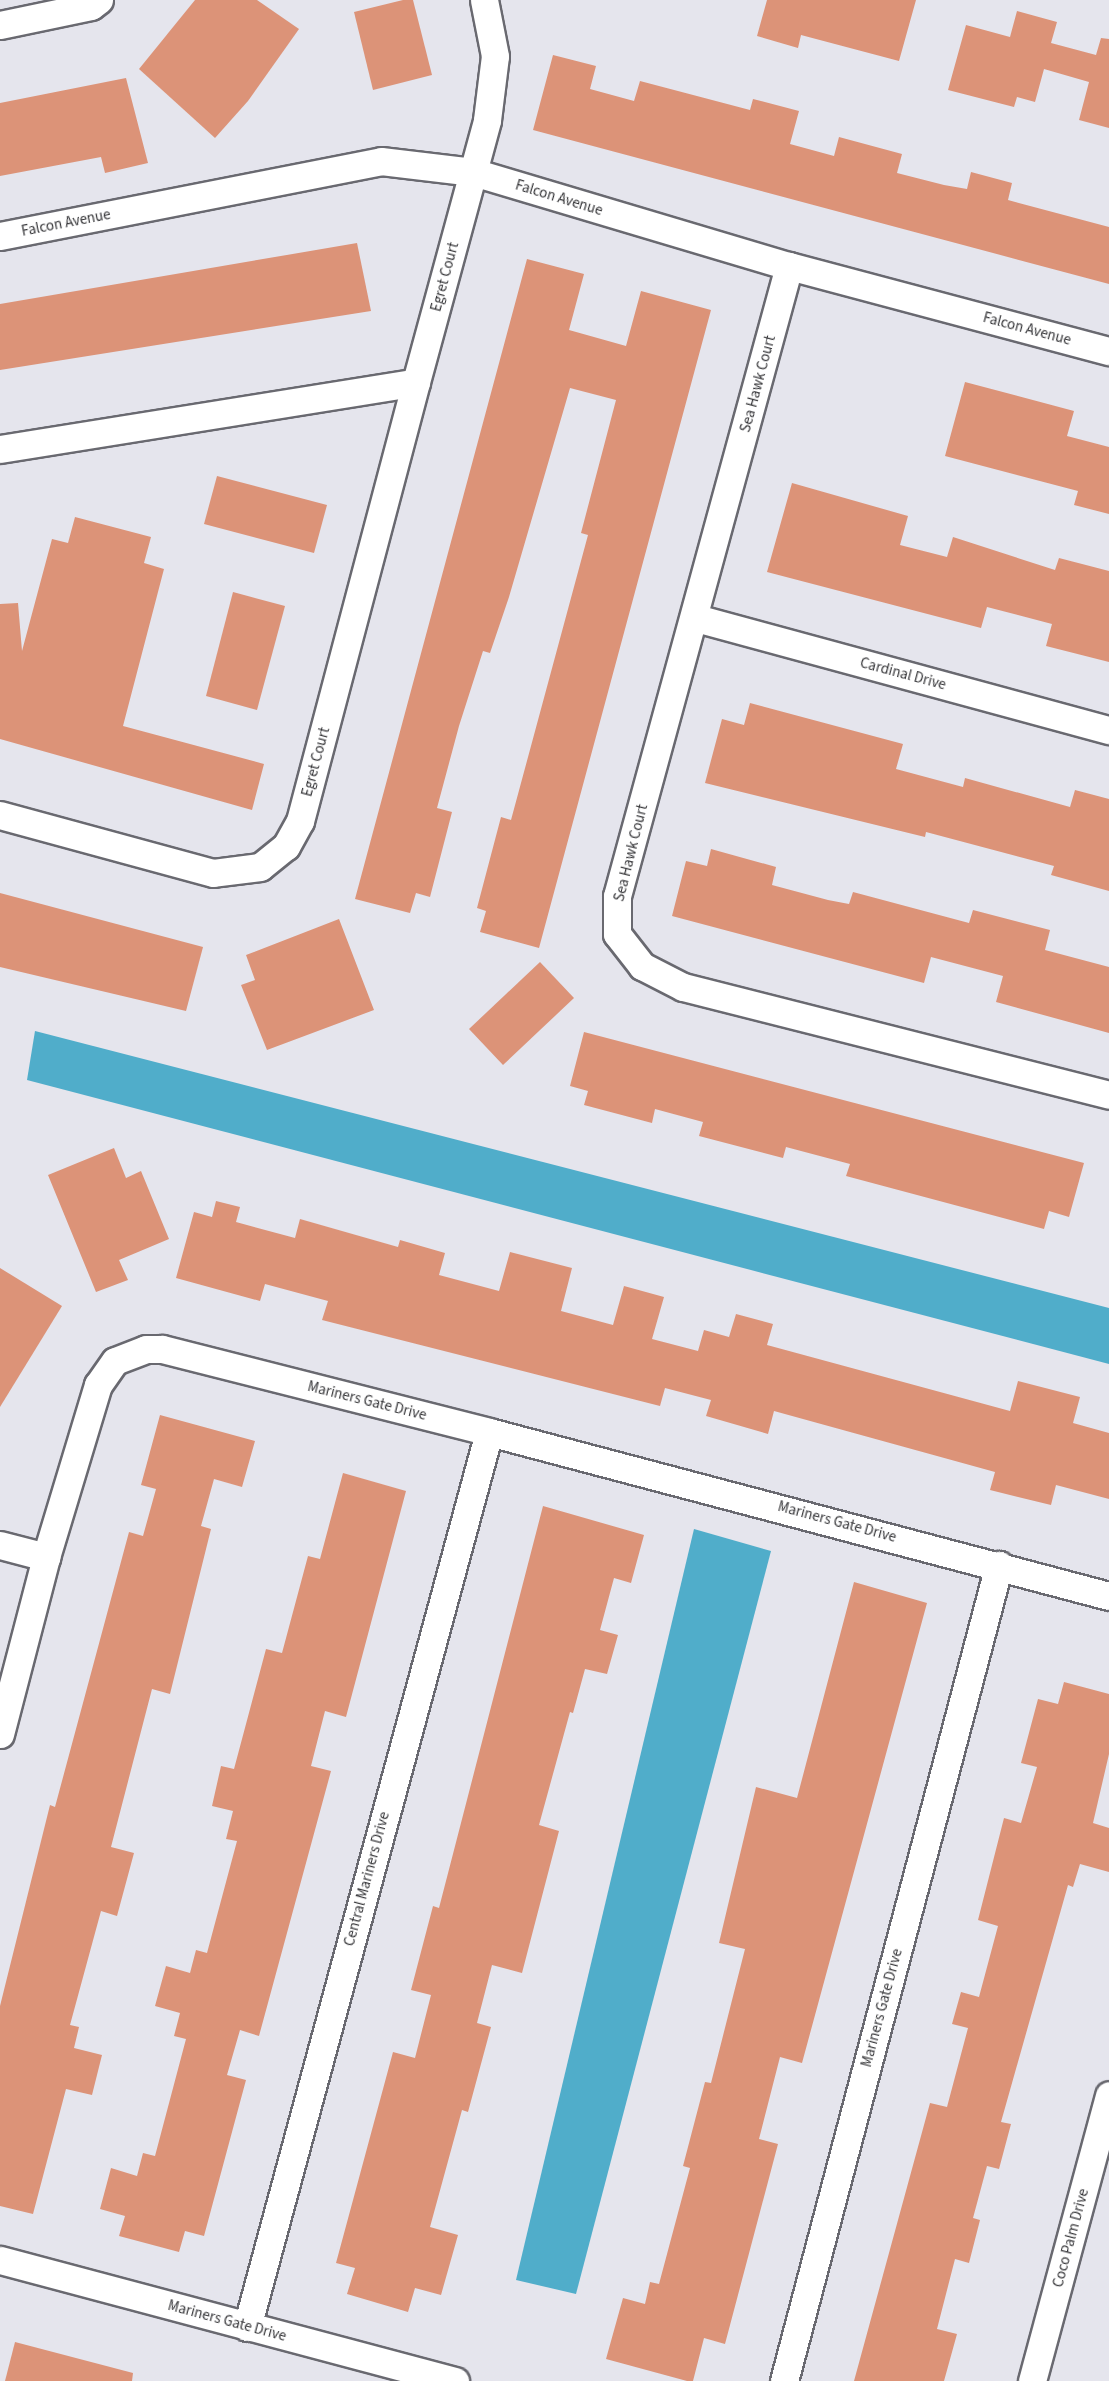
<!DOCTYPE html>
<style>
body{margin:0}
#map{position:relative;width:1109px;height:2381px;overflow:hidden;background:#e5e5ed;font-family:"Source Sans 3",sans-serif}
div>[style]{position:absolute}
.water>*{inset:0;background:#50adca}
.building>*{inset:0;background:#dc9378}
.roads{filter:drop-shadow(2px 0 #696970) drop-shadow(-2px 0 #696970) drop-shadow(0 2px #696970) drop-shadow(0 -2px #696970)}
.street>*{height:27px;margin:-13.5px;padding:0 13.5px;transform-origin:13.5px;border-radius:13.5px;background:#fff}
span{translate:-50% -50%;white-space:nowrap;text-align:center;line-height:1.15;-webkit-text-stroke:5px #fff;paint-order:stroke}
.street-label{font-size:15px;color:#353538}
</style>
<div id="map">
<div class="water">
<i style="clip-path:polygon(35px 1031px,1109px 1308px,1109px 1364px,27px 1080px)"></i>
<i style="clip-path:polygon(694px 1529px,771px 1551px,576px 2294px,516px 2280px)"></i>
</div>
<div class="building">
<i style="clip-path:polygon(195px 0,257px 0,299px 29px,248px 101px,215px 138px,139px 69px)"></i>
<i style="clip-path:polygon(403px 0,413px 0,432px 75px,373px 90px,354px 12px)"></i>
<i style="clip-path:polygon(767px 0,916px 0,899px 61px,801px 35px,798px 48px,757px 36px)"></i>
<i style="clip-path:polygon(1017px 11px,1057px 22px,1051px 43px,1096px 55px,1101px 38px,1109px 39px,1109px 128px,1079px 120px,1089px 82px,1044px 69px,1035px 102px,1017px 97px,1014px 107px,948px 90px,966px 25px,1010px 37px)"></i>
<i style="clip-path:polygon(553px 55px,596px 66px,590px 89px,634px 101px,640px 81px,750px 110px,753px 99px,799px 111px,790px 144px,834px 156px,839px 137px,902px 154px,897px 173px,944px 185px,967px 189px,971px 172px,1012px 183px,1008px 200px,1109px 227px,1109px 284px,533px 130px)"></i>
<i style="clip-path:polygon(126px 78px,148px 163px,105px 173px,101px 157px,0 176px,0 103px)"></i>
<i style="clip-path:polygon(357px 243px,371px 311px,0 370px,0 304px)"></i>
<i style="clip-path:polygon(527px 259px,584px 274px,569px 330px,626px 346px,641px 291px,711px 310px,539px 948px,480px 932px,486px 911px,477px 908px,501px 817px,511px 820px,588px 535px,581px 533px,616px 400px,570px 388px,509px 597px,490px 653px,483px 651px,459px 726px,437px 808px,452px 812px,430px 897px,416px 893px,410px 913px,355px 899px)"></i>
<i style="clip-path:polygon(965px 382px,1074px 411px,1067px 436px,1109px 447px,1109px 514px,1074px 505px,1078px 491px,945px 456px)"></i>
<i style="clip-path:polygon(217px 476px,327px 505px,314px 553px,204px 524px)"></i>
<i style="clip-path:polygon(792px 483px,908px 516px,900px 545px,947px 557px,953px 537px,1055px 570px,1059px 558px,1109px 571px,1109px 662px,1046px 646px,1052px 624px,987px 607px,981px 628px,767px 572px)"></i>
<i style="clip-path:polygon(75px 517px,151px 537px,144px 563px,164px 569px,123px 726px,264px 764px,252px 810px,0 739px,0 604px,18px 603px,22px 651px,52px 539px,68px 543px)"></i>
<i style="clip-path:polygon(233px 592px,285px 606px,257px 710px,206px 696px)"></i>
<i style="clip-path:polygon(750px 703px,903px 744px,896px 769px,963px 787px,965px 778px,1070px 807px,1075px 790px,1109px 799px,1109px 891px,1051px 875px,1054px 866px,926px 832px,925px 837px,705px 783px,722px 719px,744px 725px)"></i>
<i style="clip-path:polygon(711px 849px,776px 867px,772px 885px,828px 900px,849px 904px,853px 892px,969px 923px,973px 910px,1050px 930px,1045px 950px,1109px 967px,1109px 1033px,996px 1002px,1003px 976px,931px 957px,924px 983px,672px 916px,686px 861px,707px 866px)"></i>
<i style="clip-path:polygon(0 893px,203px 947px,186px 1011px,0 967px)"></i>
<i style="clip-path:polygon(339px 919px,374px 1010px,267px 1050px,241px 985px,255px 980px,246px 955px)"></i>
<i style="clip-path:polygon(540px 962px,574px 998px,503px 1065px,469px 1029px)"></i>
<i style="clip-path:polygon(584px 1032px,1084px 1163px,1069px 1217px,1049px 1211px,1044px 1229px,846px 1176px,850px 1164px,786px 1147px,783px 1158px,699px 1136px,703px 1122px,655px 1109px,652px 1123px,584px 1105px,588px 1091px,570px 1086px)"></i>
<i style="clip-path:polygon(114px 1148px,126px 1178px,141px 1171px,169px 1239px,119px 1260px,128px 1280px,96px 1292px,48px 1175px)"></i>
<i style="clip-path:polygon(216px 1201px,240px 1207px,236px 1222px,295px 1238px,300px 1219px,398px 1247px,400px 1240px,445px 1253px,439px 1275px,499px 1291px,510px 1252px,572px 1268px,561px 1311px,613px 1325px,624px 1286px,664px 1297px,652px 1339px,698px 1351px,704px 1330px,729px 1337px,736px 1314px,773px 1324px,767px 1345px,1010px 1411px,1018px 1381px,1080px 1397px,1073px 1423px,1109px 1433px,1109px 1499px,1056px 1485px,1051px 1505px,990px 1490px,995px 1472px,774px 1411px,768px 1434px,706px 1416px,711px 1400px,665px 1388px,660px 1406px,322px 1320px,328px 1301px,265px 1284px,260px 1301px,176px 1278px,194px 1212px,212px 1217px)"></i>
<i style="clip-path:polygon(0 1268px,62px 1306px,0 1407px)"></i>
<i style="clip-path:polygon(160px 1415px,255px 1441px,242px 1487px,214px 1479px,201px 1526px,211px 1529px,170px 1694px,152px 1689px,111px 1847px,134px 1853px,117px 1916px,101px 1911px,70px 2025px,79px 2027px,74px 2048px,102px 2055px,92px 2095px,66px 2089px,33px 2214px,0 2206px,0 2006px,50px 1805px,55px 1807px,129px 1532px,143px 1536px,156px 1489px,141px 1485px)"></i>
<i style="clip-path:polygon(343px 1473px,406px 1491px,346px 1717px,325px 1711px,311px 1766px,331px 1771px,259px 2036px,240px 2030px,227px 2075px,246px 2080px,204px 2236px,185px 2231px,179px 2252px,119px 2236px,125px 2216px,100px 2209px,111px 2168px,137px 2176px,143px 2153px,155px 2156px,186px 2039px,174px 2036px,180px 2013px,155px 2006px,166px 1966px,190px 1973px,196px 1950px,207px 1953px,237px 1841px,226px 1839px,233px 1811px,212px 1806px,221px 1766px,234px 1769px,266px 1649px,282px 1653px,308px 1556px,320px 1559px)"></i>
<i style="clip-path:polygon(543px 1506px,644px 1535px,631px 1583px,614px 1578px,600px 1630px,618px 1635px,607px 1674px,585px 1669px,573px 1713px,570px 1712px,539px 1825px,559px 1831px,522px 1973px,492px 1965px,477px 2023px,491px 2027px,468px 2112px,462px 2110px,430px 2227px,458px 2235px,441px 2295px,415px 2288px,408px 2312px,347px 2294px,355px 2268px,336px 2263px,393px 2052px,415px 2058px,431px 1995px,411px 1990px,433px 1906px,439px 1908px)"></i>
<i style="clip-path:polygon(854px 1582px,927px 1603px,802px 2063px,780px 2057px,759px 2139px,778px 2144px,725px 2344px,704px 2338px,693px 2381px,687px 2381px,606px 2359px,623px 2298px,645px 2304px,650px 2282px,659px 2284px,690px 2168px,683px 2166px,705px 2082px,711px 2083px,745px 1949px,719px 1943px,756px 1787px,797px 1798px)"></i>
<i style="clip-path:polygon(1064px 1682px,1109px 1694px,1109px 1754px,1093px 1823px,1109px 1828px,1109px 1872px,1080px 1864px,1073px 1887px,1068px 1885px,1001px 2122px,1011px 2124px,999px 2169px,987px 2166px,973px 2218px,980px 2220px,969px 2263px,955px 2259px,937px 2329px,957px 2334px,944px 2381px,854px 2381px,930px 2103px,947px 2107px,968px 2028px,952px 2024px,961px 1992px,979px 1997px,998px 1926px,978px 1920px,1004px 1818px,1021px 1823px,1037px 1767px,1021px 1763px,1038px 1699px,1058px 1704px)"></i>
<i style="clip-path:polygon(15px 2342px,133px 2373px,132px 2381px,5px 2381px)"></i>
</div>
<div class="roads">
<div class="street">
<i style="left:0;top:25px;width:93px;rotate:-11.8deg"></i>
<i style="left:91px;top:6px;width:10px;rotate:-37deg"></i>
<i style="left:0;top:236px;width:388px;rotate:-11.1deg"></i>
<i style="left:381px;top:161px;width:93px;rotate:6.8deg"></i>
<i style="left:473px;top:172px;width:330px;rotate:16.6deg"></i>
<i style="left:789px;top:266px;width:331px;rotate:14.9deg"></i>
<i style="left:789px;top:266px;width:653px;rotate:105.27deg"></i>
<i style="left:617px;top:896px;width:38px;rotate:90deg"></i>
<i style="left:617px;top:934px;width:41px;rotate:52deg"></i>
<i style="left:642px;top:966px;width:46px;rotate:27.1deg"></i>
<i style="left:683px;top:987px;width:439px;rotate:14.2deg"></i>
<i style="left:416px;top:382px;width:271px;rotate:-74.8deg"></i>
<i style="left:487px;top:120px;width:64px;rotate:-82.9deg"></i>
<i style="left:495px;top:56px;width:57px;rotate:-101.1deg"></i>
<i style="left:0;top:449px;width:421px;rotate:-9.1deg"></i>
<i style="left:416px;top:382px;width:454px;rotate:104.8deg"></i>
<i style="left:300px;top:821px;width:29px;rotate:119deg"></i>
<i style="left:286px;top:846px;width:33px;rotate:141deg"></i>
<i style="left:260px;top:867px;width:47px;rotate:172.7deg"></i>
<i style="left:213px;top:873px;width:221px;rotate:-164.8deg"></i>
<i style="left:696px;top:618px;width:428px;rotate:15.2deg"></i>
<i style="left:0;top:1545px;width:48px;rotate:14.6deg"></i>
<i style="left:0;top:1734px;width:183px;rotate:-75.4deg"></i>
<i style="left:46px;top:1557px;width:180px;rotate:-73.2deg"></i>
<i style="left:98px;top:1385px;width:29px;rotate:-55deg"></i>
<i style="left:115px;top:1361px;width:33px;rotate:-21deg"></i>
<i style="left:146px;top:1349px;width:16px"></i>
<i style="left:162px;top:1349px;width:337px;rotate:14.2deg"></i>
<i style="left:489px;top:1432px;width:641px;rotate:14.82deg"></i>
<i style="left:0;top:2260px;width:471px;rotate:14.9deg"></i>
<i style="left:247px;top:2327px;width:927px;rotate:-74.87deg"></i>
<i style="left:784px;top:2381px;width:844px;rotate:-75.24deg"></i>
<i style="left:1032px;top:2381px;width:296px;rotate:-74.9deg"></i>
</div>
</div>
<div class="street-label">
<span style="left:559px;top:198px;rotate:17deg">Falcon Avenue</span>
<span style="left:66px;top:223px;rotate:-11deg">Falcon Avenue</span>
<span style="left:445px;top:277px;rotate:-75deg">Egret Court</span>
<span style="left:1027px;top:329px;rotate:15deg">Falcon Avenue</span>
<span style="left:758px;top:384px;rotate:-75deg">Sea Hawk Court</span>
<span style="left:903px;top:674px;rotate:15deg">Cardinal Drive</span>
<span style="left:316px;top:762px;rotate:-75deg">Egret Court</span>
<span style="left:631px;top:853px;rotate:-76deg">Sea Hawk Court</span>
<span style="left:367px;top:1401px;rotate:14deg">Mariners Gate Drive</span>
<span style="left:837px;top:1522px;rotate:15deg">Mariners Gate Drive</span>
<span style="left:367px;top:1879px;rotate:-75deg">Central Mariners Drive</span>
<span style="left:882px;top:2008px;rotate:-75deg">Mariners Gate Drive</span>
<span style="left:1071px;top:2238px;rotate:-75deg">Coco Palm Drive</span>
<span style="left:227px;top:2321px;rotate:15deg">Mariners Gate Drive</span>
</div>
</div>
